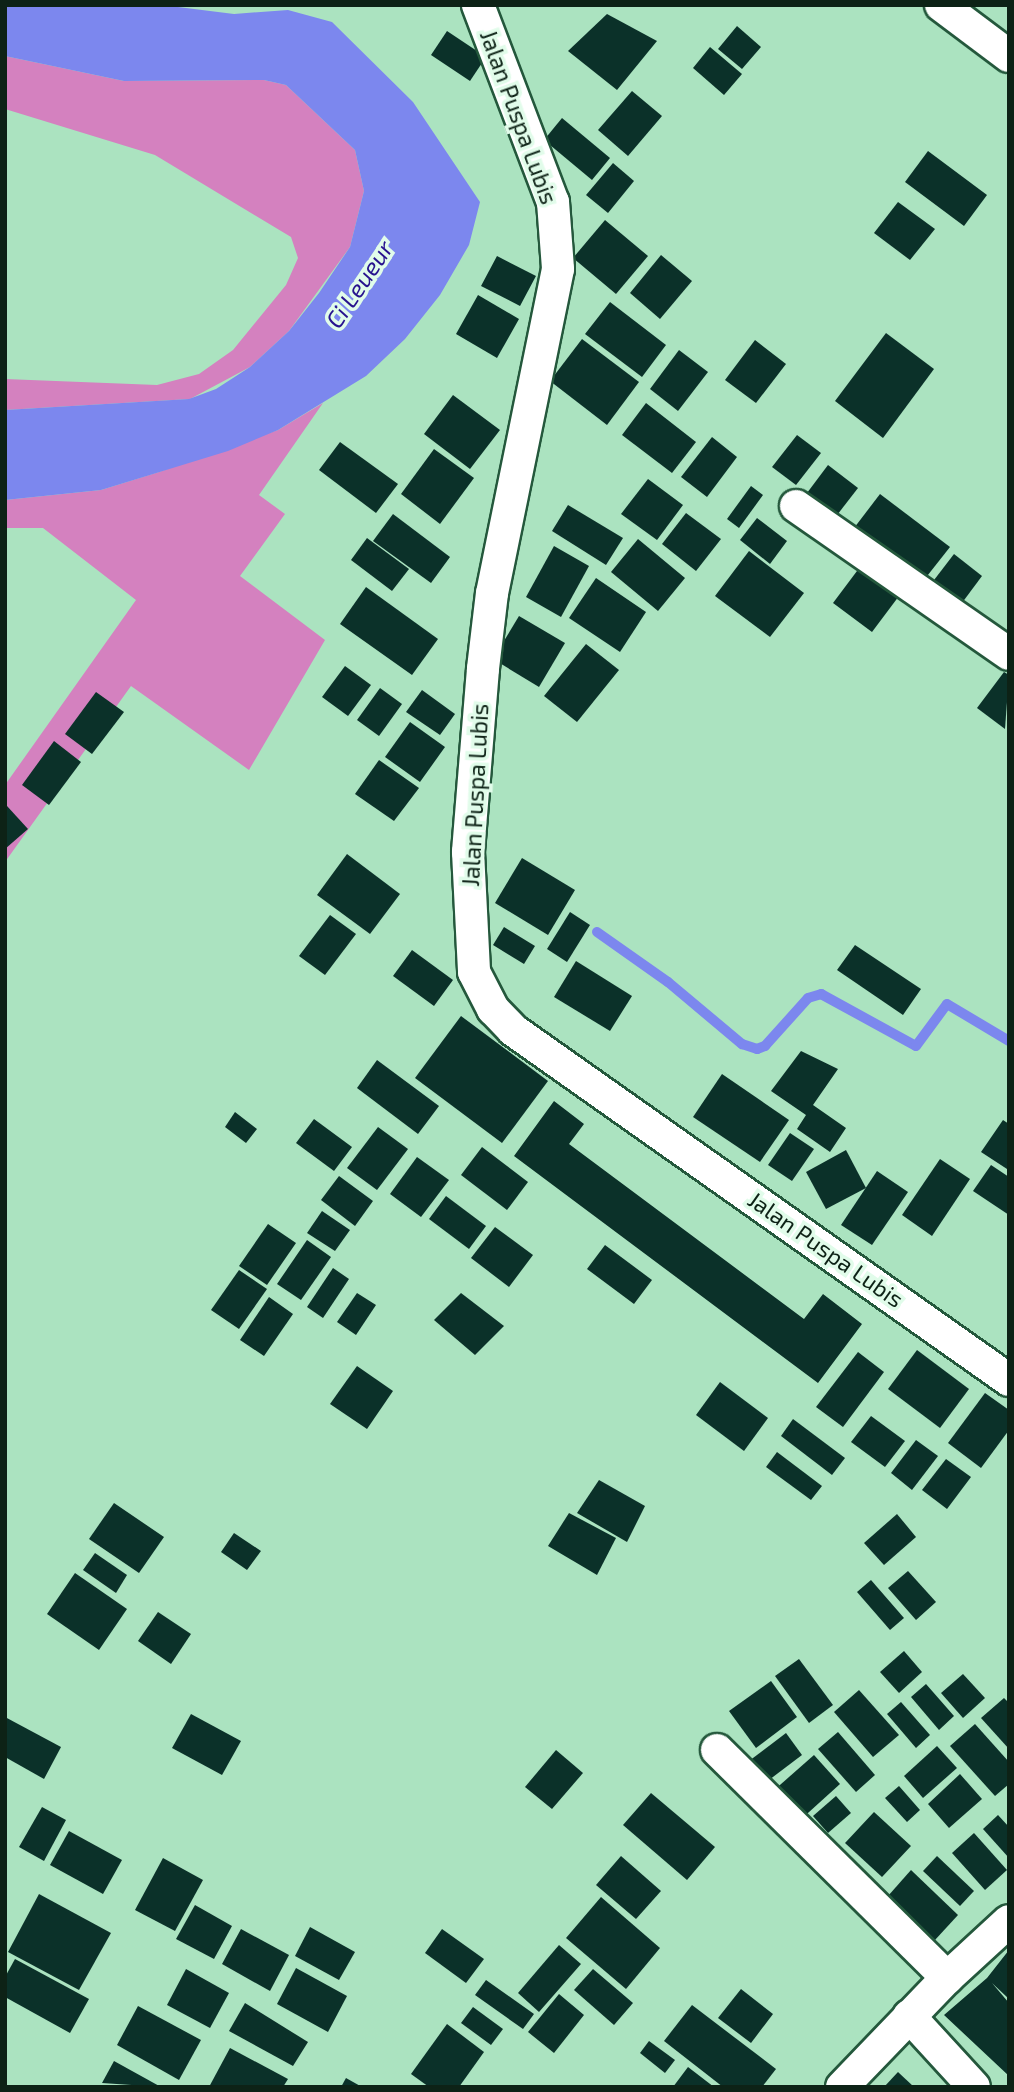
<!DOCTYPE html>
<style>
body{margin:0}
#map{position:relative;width:1014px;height:2092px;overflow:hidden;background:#abe3c0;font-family:"Exo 2",sans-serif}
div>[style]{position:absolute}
.green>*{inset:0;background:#d481bf}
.water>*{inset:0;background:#7c87ee}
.stream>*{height:10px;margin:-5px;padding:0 5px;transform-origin:5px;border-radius:5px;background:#7c87ee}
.building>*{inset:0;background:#0b3129}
.roads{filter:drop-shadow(2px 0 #24583c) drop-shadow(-2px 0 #24583c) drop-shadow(0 2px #24583c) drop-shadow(0 -2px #24583c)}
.minor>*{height:32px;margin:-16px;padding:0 16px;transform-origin:16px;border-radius:16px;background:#fff}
span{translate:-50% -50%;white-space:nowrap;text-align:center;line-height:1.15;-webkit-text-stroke:7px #e1fcea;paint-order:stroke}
.street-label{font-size:23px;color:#0d2216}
.water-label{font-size:24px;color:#27128e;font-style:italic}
.frame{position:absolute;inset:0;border:7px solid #0d2216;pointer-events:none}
</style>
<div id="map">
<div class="green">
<i style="clip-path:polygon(5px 56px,124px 81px,264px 80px,286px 85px,355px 150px,364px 191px,350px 247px,289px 331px,250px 367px,190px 399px,5px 410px,5px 379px,157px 385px,199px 374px,233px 350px,286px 285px,298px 258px,291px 237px,155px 155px,5px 109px)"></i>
<i style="clip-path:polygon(323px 403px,259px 495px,285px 514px,240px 576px,325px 640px,249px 770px,131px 686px,5px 862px,5px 785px,136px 600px,43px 528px,5px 528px,5px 500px,101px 490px,159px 472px,278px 430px)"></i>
</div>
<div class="water">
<i style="clip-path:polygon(5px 5px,162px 5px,234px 14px,288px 10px,332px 22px,413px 102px,480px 202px,469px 245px,440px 295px,405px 339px,366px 376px,278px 430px,228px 451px,101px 490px,5px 500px,5px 410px,189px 399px,216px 389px,250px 367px,289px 331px,319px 293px,350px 247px,364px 191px,355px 150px,286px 85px,264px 80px,124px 81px,5px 56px)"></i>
</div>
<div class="stream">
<i style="left:597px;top:932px;width:87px;rotate:35.2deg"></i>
<i style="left:668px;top:982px;width:97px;rotate:40deg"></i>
<i style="left:742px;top:1044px;width:16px;rotate:18deg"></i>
<i style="left:757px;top:1049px;width:9px;rotate:-21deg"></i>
<i style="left:765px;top:1046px;width:64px;rotate:-48.1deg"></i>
<i style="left:808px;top:998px;width:14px;rotate:-17deg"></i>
<i style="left:821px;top:994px;width:108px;rotate:28.7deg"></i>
<i style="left:916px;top:1046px;width:52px;rotate:-53.6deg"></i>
<i style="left:947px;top:1004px;width:72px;rotate:30.8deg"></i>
</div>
<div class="building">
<i style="clip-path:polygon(607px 14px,657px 41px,617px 90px,568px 51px)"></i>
<i style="clip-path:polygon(737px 26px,761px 47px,742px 69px,718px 49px)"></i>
<i style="clip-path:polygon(447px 31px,486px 57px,470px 81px,431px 55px)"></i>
<i style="clip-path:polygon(710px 47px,742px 74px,724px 95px,693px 68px)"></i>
<i style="clip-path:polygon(632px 91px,662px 116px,628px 156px,598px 130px)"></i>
<i style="clip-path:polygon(562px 118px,610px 158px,592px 180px,544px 140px)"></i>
<i style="clip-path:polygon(928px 151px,987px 195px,964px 226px,905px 182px)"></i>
<i style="clip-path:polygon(613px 163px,634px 181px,608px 213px,586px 195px)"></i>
<i style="clip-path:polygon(898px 202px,935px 229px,910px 260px,874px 233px)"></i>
<i style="clip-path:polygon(605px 220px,648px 256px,616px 294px,573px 258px)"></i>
<i style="clip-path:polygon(661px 255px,692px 281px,660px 319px,630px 293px)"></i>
<i style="clip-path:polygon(497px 256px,536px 276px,520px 306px,481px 286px)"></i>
<i style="clip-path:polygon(478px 295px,519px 319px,497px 358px,456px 334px)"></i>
<i style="clip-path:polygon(610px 302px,666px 345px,642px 377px,585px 334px)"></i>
<i style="clip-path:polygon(886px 333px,934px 369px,883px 438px,835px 401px)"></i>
<i style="clip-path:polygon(582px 339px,639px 382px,607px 425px,550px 381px)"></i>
<i style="clip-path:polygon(755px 340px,786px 364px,756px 403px,725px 380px)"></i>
<i style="clip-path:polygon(679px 350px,708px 372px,678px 411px,650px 389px)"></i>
<i style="clip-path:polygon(453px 395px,500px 430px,470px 469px,424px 434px)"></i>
<i style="clip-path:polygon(646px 403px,696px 442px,672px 473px,622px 435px)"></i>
<i style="clip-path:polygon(797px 435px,821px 453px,796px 485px,772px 467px)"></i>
<i style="clip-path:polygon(712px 437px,737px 457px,707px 497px,681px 477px)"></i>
<i style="clip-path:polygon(340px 442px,398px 484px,376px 513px,319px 470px)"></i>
<i style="clip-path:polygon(434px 449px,474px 478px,440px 524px,401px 494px)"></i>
<i style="clip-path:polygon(828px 465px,858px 488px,834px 519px,804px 497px)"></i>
<i style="clip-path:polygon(648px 479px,683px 505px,657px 540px,621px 514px)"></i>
<i style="clip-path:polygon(751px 486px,763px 495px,739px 528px,727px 519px)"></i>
<i style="clip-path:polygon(880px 494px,950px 547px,920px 585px,851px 532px)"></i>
<i style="clip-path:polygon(568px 505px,623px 538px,606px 565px,552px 531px)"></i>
<i style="clip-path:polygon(686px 513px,721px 539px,696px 571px,662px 544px)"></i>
<i style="clip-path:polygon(393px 514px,450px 557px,431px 583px,373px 541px)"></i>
<i style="clip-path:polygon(757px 518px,787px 541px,770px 564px,740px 540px)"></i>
<i style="clip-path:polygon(367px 538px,409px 569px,392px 591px,351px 560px)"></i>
<i style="clip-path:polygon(638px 539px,685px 578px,658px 611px,611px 572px)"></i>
<i style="clip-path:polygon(554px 546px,589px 566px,561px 617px,526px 597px)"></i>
<i style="clip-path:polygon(749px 551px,804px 593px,770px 637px,715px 596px)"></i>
<i style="clip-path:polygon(954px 554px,982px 576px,950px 619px,921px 597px)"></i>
<i style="clip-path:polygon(860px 567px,899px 596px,872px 632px,833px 603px)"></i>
<i style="clip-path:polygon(596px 578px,646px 612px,620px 652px,569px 618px)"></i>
<i style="clip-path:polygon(366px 587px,438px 639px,412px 675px,340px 624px)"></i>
<i style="clip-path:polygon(519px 616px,565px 643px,539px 687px,493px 659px)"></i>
<i style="clip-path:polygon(586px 644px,619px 670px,577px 722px,544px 696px)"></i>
<i style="clip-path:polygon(345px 666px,371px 685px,348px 716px,322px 697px)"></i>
<i style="clip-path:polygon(1004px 672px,1009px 675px,1005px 729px,977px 708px)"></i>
<i style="clip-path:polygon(380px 688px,402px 704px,379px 736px,357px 720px)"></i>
<i style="clip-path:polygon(422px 690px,455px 714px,440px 735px,406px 712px)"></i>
<i style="clip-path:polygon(96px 692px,124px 712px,92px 754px,65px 734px)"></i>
<i style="clip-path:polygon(410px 722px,445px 747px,420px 782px,385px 757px)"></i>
<i style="clip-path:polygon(54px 741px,81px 762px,49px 805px,22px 785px)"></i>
<i style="clip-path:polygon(379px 760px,419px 788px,394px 821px,355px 794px)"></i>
<i style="clip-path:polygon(7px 806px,28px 829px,5px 849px,5px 808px)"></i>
<i style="clip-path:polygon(347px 854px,400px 894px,370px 934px,317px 895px)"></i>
<i style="clip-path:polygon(522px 858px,575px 890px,548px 935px,495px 903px)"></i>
<i style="clip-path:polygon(570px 912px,590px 925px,567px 962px,547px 949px)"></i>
<i style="clip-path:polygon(330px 915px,356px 934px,325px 975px,299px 956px)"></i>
<i style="clip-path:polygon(504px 927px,535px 946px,524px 964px,493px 945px)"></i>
<i style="clip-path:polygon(855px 945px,921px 989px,903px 1015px,837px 970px)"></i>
<i style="clip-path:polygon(412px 950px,453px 980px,434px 1006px,393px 976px)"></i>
<i style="clip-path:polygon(576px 961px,632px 996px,610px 1031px,554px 997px)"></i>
<i style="clip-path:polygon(461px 1016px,548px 1081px,502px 1143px,415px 1078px)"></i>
<i style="clip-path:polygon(801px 1051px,838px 1069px,813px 1105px,846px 1128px,830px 1152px,797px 1129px,806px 1115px,771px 1091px)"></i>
<i style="clip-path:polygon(377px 1060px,439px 1106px,418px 1134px,357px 1088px)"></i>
<i style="clip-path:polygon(722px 1074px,789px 1120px,760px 1162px,693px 1117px)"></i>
<i style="clip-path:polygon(554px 1101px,584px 1124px,569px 1144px,804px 1319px,823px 1294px,862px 1324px,818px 1383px,514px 1156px)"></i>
<i style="clip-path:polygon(235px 1112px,257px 1129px,246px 1143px,225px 1127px)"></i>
<i style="clip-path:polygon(314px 1119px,352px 1147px,334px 1171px,296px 1143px)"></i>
<i style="clip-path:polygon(1003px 1120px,1009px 1124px,1007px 1169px,981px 1152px)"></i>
<i style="clip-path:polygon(378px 1127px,408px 1149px,377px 1190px,347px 1168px)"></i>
<i style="clip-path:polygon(790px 1133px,814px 1149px,792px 1181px,768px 1165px)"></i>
<i style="clip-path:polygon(482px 1147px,528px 1182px,507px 1210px,461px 1175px)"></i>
<i style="clip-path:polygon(846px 1150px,866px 1188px,826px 1209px,806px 1172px)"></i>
<i style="clip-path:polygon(417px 1157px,449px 1180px,421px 1217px,390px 1194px)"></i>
<i style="clip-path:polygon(940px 1159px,970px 1179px,932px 1236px,902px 1215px)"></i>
<i style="clip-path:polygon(991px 1165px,1009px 1177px,1009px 1215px,973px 1191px)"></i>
<i style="clip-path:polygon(877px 1171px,908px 1192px,872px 1245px,841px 1225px)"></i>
<i style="clip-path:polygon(339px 1176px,373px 1201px,355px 1226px,321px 1200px)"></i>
<i style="clip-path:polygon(446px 1196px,486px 1226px,469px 1249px,429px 1219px)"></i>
<i style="clip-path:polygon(322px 1211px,350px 1230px,335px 1251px,307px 1233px)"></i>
<i style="clip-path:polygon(268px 1224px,296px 1243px,267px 1285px,239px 1266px)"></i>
<i style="clip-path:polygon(495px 1227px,533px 1255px,509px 1287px,471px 1258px)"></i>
<i style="clip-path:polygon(307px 1240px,331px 1257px,301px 1300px,277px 1284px)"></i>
<i style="clip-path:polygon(605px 1245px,652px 1280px,634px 1304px,587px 1269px)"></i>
<i style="clip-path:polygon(333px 1268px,349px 1279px,323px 1318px,307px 1307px)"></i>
<i style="clip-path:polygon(239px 1270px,267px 1289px,239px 1329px,211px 1310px)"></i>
<i style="clip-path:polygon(357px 1293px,376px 1305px,356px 1335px,337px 1322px)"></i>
<i style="clip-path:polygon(461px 1293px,504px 1326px,475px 1355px,434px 1320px)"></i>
<i style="clip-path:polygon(269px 1297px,293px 1314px,264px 1356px,240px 1340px)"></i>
<i style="clip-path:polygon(917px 1350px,969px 1389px,940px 1428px,888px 1389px)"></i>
<i style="clip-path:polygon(858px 1352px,884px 1372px,843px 1427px,816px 1407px)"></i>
<i style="clip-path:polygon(357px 1366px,393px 1391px,367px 1429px,330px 1404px)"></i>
<i style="clip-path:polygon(720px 1382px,768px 1418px,744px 1451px,696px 1415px)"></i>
<i style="clip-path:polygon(985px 1393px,1009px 1410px,1009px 1430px,981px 1468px,948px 1443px)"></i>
<i style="clip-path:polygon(871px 1416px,905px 1441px,885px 1467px,851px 1442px)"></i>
<i style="clip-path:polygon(793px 1419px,845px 1458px,832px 1475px,781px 1436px)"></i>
<i style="clip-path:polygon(916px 1440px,938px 1456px,912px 1490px,891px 1473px)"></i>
<i style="clip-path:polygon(777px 1452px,822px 1486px,811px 1500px,766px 1467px)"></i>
<i style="clip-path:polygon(946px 1459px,971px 1477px,947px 1509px,922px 1490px)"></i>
<i style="clip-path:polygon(599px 1480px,645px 1506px,627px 1542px,577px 1513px)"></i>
<i style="clip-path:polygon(114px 1503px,164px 1537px,139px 1573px,89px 1539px)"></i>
<i style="clip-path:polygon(569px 1513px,616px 1538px,597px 1575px,548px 1546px)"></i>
<i style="clip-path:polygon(897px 1514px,916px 1537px,884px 1565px,864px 1543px)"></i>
<i style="clip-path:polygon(234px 1533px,261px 1551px,247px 1570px,221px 1552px)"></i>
<i style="clip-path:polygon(95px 1553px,127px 1575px,116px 1593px,83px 1570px)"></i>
<i style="clip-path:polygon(908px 1571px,936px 1602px,916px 1620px,888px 1588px)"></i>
<i style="clip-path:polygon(75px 1573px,127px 1609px,99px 1650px,47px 1614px)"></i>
<i style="clip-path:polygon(871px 1580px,904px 1618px,890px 1630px,857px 1592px)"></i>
<i style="clip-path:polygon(158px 1612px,191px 1634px,171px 1664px,138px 1641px)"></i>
<i style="clip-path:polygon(904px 1651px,922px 1672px,899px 1693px,880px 1672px)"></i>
<i style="clip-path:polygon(799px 1659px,833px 1705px,809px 1723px,775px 1676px)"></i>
<i style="clip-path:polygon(963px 1674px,985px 1698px,963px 1718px,941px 1693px)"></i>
<i style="clip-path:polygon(771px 1681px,797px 1717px,756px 1748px,729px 1711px)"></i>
<i style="clip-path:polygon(926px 1684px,954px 1716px,939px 1730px,911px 1697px)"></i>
<i style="clip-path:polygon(859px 1690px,899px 1735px,873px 1757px,834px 1712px)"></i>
<i style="clip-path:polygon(1004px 1698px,1009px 1703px,1009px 1749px,981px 1718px)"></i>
<i style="clip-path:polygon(901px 1702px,930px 1735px,916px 1748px,887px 1714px)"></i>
<i style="clip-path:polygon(191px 1714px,241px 1741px,222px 1775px,172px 1748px)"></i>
<i style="clip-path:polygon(5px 1717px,61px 1747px,44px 1779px,5px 1757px)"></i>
<i style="clip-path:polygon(975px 1724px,1009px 1762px,1009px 1784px,995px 1796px,950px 1746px)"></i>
<i style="clip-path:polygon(838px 1732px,875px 1775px,856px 1792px,818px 1749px)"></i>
<i style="clip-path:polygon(786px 1733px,802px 1755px,765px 1783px,749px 1761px)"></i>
<i style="clip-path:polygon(937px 1746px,957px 1768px,923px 1798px,904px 1776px)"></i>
<i style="clip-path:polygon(556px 1750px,583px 1773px,552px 1809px,525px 1787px)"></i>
<i style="clip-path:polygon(814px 1755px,840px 1784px,798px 1822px,772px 1792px)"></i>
<i style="clip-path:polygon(960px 1774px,982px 1799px,949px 1828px,928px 1804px)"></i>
<i style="clip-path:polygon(899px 1786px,920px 1810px,907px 1822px,885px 1798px)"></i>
<i style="clip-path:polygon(651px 1793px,715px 1847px,687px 1880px,623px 1825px)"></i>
<i style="clip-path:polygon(836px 1796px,851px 1813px,828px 1833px,813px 1816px)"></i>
<i style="clip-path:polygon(42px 1807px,66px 1820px,44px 1861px,19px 1847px)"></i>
<i style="clip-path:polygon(874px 1812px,911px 1846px,882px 1877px,845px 1843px)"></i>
<i style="clip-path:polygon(998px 1815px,1009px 1827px,1009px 1858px,983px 1829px)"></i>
<i style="clip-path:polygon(69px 1831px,122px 1860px,103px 1894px,50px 1865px)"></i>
<i style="clip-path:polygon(974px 1833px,1007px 1870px,985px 1890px,952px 1853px)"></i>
<i style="clip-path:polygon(621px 1856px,661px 1891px,636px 1919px,596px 1885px)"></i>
<i style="clip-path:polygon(937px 1856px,974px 1891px,960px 1906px,923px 1871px)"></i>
<i style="clip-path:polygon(163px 1858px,203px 1880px,175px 1931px,135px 1910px)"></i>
<i style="clip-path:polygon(911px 1870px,958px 1915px,935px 1940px,888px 1896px)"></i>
<i style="clip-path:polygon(39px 1894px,111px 1933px,79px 1990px,8px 1952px)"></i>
<i style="clip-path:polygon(601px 1897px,660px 1948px,626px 1989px,566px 1938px)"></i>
<i style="clip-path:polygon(195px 1905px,232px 1926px,214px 1959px,176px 1939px)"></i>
<i style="clip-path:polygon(310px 1927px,355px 1952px,339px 1980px,295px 1956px)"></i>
<i style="clip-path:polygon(241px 1929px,289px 1955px,270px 1991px,222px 1964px)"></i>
<i style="clip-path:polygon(442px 1929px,484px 1959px,466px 1983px,425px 1953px)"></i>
<i style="clip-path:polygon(559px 1945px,581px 1964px,539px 2012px,518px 1993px)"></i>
<i style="clip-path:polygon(1009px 1950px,1009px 1999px,992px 1983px,1009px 2003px,1009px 2076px,944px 2015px,987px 1978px)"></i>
<i style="clip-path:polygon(15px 1959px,89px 1999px,70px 2033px,5px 1997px,5px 1977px)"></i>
<i style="clip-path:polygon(296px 1968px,347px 1996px,328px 2032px,277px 2004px)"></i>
<i style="clip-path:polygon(186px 1969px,229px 1993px,210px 2028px,167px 2005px)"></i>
<i style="clip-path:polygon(593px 1969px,633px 2003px,614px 2025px,574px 1990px)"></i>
<i style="clip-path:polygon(486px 1980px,534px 2014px,523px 2029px,475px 1995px)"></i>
<i style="clip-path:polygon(741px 1989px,773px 2014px,751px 2043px,718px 2018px)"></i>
<i style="clip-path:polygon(559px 1994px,584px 2015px,554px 2053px,528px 2032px)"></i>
<i style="clip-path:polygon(245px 2003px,308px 2042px,293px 2066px,229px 2031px)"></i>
<i style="clip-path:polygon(692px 2005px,776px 2069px,762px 2087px,723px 2087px,664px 2041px)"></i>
<i style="clip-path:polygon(138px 2006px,201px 2040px,179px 2080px,117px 2045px)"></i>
<i style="clip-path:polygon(473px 2007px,503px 2029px,491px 2045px,461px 2023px)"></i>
<i style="clip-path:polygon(447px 2024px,484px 2052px,459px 2087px,429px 2087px,411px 2074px)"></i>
<i style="clip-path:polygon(649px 2041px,675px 2060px,665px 2073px,640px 2053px)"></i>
<i style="clip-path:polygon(230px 2048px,288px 2079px,283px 2087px,209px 2087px)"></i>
<i style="clip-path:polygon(114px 2061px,161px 2087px,102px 2083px)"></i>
<i style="clip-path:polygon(688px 2067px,714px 2087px,673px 2087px)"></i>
<i style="clip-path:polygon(898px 2072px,914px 2087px,884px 2087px)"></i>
<i style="clip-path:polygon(346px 2078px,362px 2087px,341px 2087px)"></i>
</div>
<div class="roads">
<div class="minor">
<i style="left:478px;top:5px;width:211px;rotate:69.2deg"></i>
<i style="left:553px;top:202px;width:67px;rotate:85.7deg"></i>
<i style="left:558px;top:269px;width:331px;rotate:101.5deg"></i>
<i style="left:492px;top:593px;width:77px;rotate:96.8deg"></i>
<i style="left:483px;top:669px;width:184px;rotate:94.7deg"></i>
<i style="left:468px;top:852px;width:120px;rotate:87.1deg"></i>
<i style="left:474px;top:972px;width:42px;rotate:62.8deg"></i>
<i style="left:493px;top:1009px;width:29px;rotate:46deg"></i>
<i style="left:513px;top:1030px;width:607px;rotate:35.21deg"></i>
<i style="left:941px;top:5px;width:85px;rotate:36.9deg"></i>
<i style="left:796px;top:506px;width:259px;rotate:34.8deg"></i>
<i style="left:717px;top:1750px;width:324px;rotate:44.7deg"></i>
<i style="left:909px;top:2016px;width:96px;rotate:47.5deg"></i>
<i style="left:842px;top:2087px;width:151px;rotate:-46.1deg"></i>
<i style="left:947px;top:1978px;width:84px;rotate:-42.6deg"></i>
</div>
</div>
<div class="street-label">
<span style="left:519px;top:117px;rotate:70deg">Jalan Puspa Lubis</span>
<span style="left:475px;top:795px;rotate:-87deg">Jalan Puspa Lubis</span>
<span style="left:826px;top:1249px;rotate:35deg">Jalan Puspa Lubis</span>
</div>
<div class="water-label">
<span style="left:359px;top:284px;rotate:-56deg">Ci Leueur</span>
</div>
<div class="frame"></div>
</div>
